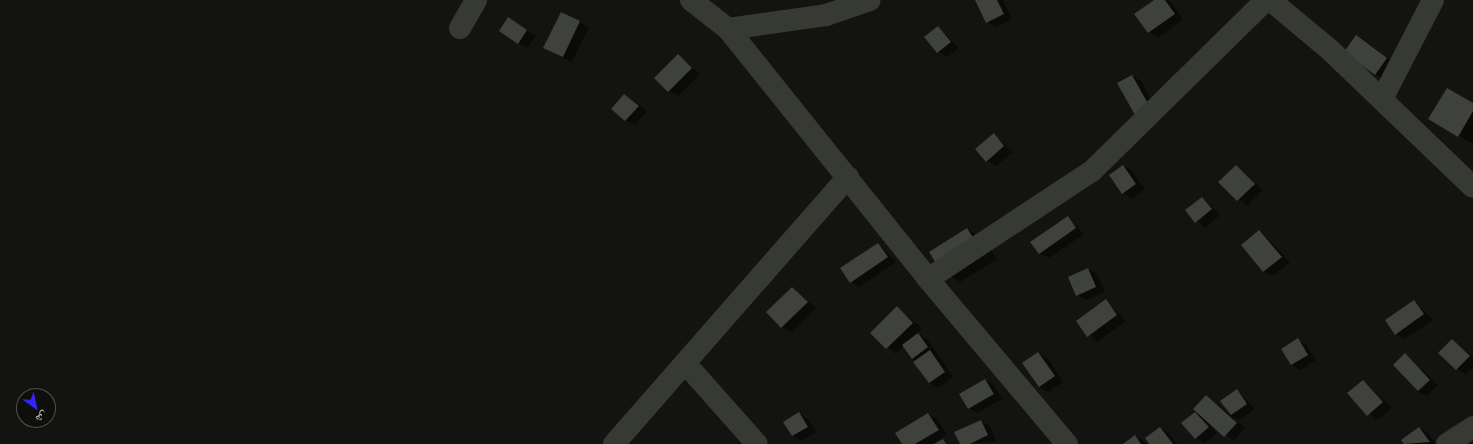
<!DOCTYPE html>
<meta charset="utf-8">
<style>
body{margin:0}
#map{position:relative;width:1473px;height:444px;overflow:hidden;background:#131312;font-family:"Titillium Web","Noto Naskh Arabic",sans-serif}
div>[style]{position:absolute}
.shadow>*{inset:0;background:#0007}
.building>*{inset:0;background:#3f413c}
.minor>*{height:22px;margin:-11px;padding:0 11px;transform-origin:11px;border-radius:11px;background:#373933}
span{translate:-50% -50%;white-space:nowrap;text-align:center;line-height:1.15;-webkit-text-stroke:3.5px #0e0e0d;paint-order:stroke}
.north{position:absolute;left:16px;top:388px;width:40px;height:40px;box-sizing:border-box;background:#0e0e0d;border:1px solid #505149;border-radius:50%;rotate:147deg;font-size:11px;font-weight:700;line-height:16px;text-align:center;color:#b3b5a2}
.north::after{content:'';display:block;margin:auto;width:14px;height:18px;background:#3523fa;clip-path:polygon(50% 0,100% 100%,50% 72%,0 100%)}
</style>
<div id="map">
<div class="shadow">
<i style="clip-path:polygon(976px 0,1003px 0,1012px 19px,996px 27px,987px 22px)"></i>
<i style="clip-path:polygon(1155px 0,1170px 1px,1183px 19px,1158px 38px,1149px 32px,1136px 14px)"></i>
<i style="clip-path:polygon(562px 13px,589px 27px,572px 62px,545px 48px)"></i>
<i style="clip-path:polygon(517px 24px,536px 36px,527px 48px,518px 43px)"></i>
<i style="clip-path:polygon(938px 27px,959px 48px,947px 57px,938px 52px)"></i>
<i style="clip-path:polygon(1357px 36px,1396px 64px,1384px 79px,1375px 74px)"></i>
<i style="clip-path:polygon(679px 56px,700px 74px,678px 96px,669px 91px)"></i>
<i style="clip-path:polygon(1132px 76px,1141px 81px,1158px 112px,1145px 119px)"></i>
<i style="clip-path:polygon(625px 95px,647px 111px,635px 125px,626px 120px)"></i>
<i style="clip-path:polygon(1473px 104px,1473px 144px,1430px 119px)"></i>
<i style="clip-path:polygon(994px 135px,1013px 152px,996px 166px,987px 161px)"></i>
<i style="clip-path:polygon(1123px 166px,1132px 171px,1145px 189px,1132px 199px,1123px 193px,1110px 176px)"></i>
<i style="clip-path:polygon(1236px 166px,1263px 190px,1247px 206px,1220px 182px)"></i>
<i style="clip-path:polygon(1202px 198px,1220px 215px,1205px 228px,1186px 210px)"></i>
<i style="clip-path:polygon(1068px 218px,1084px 234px,1049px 258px,1040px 253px)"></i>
<i style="clip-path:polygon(967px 229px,984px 239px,997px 259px,960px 282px,943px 272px)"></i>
<i style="clip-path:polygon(1260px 231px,1290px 262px,1273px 276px,1264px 271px)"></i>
<i style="clip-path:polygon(878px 244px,896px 262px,859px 287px,851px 282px)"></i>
<i style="clip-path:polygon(1088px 269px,1097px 274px,1105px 292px,1086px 300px,1077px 295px)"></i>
<i style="clip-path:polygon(792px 288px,816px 308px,791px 332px,782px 327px)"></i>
<i style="clip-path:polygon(1106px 301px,1126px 321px,1097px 342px,1077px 322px)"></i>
<i style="clip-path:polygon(1414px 301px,1433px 320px,1405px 339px,1396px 334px)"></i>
<i style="clip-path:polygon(897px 308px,922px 328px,917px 333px,927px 339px,953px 377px,938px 388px,929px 382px,904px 346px,896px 354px,872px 333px)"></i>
<i style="clip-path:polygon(1298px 340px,1306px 345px,1316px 360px,1301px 370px,1292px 365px,1282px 349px)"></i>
<i style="clip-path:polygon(1452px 340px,1473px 357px,1473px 367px,1466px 374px,1457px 369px)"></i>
<i style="clip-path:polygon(1038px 353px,1047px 358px,1063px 382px,1048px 392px,1039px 387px)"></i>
<i style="clip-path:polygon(1405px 354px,1438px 385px,1427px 396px,1418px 391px)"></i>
<i style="clip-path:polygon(985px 380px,994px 385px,1002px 399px,977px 413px,968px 408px)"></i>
<i style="clip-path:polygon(1363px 381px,1392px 408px,1377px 420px,1349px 393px)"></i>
<i style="clip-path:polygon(1237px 390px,1255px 409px,1240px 420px,1231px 416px,1245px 428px,1234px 441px,1210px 422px,1217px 433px,1205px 443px,1196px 438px,1195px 413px,1203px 417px,1206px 396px,1230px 415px)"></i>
<i style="clip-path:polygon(799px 413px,808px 419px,816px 432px,802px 441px,793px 436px,784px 422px)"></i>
<i style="clip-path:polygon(928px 414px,937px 419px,947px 435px,932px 444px,903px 444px)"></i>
<i style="clip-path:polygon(981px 421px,990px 426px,996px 441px,961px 444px)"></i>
<i style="clip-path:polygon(1160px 428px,1169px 433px,1177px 444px,1151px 444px)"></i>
<i style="clip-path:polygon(1419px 428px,1428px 433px,1436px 444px,1405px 444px,1403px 440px)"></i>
<i style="clip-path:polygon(1135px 436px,1144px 441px,1146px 444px,1125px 444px)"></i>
</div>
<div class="building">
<i style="clip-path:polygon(975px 0,997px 0,1004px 14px,986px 23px)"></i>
<i style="clip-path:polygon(1154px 0,1165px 0,1175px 14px,1148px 33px,1134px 14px)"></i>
<i style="clip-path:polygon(561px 12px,580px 21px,563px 57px,543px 48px)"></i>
<i style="clip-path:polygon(508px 17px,527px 30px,518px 44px,499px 31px)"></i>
<i style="clip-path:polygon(938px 26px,951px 42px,937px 53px,924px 37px)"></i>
<i style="clip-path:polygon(1356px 35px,1387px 58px,1375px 75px,1344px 52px)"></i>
<i style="clip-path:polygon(678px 54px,692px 68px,668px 92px,654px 78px)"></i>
<i style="clip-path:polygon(1132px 75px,1150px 107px,1135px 115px,1117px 83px)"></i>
<i style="clip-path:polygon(1447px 88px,1473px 103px,1473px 111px,1458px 137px,1428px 119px)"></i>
<i style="clip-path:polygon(624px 94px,639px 106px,625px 121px,611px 109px)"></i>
<i style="clip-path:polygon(994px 133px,1004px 146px,986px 162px,975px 149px)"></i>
<i style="clip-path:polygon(1123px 165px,1136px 184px,1122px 194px,1109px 175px)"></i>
<i style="clip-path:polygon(1236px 165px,1255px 184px,1237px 201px,1218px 182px)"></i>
<i style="clip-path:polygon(1202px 197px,1212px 209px,1195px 223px,1185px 210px)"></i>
<i style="clip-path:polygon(1068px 216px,1076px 228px,1039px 254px,1030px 242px)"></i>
<i style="clip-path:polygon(967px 228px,980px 249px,942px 273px,929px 252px)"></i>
<i style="clip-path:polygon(1259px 230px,1282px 257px,1263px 272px,1241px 245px)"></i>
<i style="clip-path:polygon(878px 243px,888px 257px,850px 283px,840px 268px)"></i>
<i style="clip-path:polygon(1088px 268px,1096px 287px,1076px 296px,1068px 277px)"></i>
<i style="clip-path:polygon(792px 287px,808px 302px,781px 328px,766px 312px)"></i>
<i style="clip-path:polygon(1106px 299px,1117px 315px,1087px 337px,1076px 321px)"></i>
<i style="clip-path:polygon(1414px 300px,1424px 314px,1395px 335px,1385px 320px)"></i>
<i style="clip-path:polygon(897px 306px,913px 323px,886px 349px,870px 333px)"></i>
<i style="clip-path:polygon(918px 333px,928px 347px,912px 359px,902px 345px)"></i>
<i style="clip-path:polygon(1298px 338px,1308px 355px,1291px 365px,1281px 349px)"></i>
<i style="clip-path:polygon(1452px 339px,1470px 356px,1456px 370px,1438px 353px)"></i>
<i style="clip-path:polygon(930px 350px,945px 372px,929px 383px,913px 362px)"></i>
<i style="clip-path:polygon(1038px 352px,1055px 376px,1039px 387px,1022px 363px)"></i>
<i style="clip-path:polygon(1405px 353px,1430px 380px,1418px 391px,1393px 365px)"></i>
<i style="clip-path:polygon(985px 379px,994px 394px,968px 409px,959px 394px)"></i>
<i style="clip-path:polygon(1363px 380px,1383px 402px,1367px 416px,1347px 393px)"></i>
<i style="clip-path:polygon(1237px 389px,1247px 404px,1231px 415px,1220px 401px)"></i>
<i style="clip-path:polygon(1206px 395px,1237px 423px,1224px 437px,1193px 409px)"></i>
<i style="clip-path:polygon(799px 412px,808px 427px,792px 436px,783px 422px)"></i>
<i style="clip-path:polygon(1195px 412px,1209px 427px,1195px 439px,1181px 423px)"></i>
<i style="clip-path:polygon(928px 413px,939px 430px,915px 444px,902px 444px,895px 433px)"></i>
<i style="clip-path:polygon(981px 420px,988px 435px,970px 444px,960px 444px,954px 432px)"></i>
<i style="clip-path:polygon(1160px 427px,1173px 444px,1149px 444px,1145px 438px)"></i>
<i style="clip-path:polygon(1419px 427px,1430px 442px,1404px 444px,1401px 440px)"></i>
<i style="clip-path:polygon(1135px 435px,1141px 444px,1123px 444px)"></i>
<i style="clip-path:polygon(943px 439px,946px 444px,934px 444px)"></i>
</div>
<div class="minor">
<i style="left:691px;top:0;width:47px;rotate:38.1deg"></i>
<i style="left:728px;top:29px;width:320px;rotate:51.3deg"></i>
<i style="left:928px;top:279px;width:216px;rotate:49.9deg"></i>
<i style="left:1270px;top:0;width:77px;rotate:39.7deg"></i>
<i style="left:1329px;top:49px;width:199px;rotate:43.8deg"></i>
<i style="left:460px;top:28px;width:32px;rotate:-60deg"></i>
<i style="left:728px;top:29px;width:99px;rotate:-8.1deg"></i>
<i style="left:826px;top:15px;width:46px;rotate:-18.8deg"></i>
<i style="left:1382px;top:99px;width:111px;rotate:-62.7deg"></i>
<i style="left:928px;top:279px;width:196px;rotate:-33.4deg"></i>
<i style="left:1092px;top:171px;width:244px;rotate:-44.5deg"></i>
<i style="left:685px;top:363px;width:108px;rotate:48.4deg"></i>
<i style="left:614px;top:444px;width:355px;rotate:-48.8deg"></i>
<i style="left:1447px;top:444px;width:31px;rotate:-33deg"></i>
</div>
<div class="north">ش</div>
</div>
